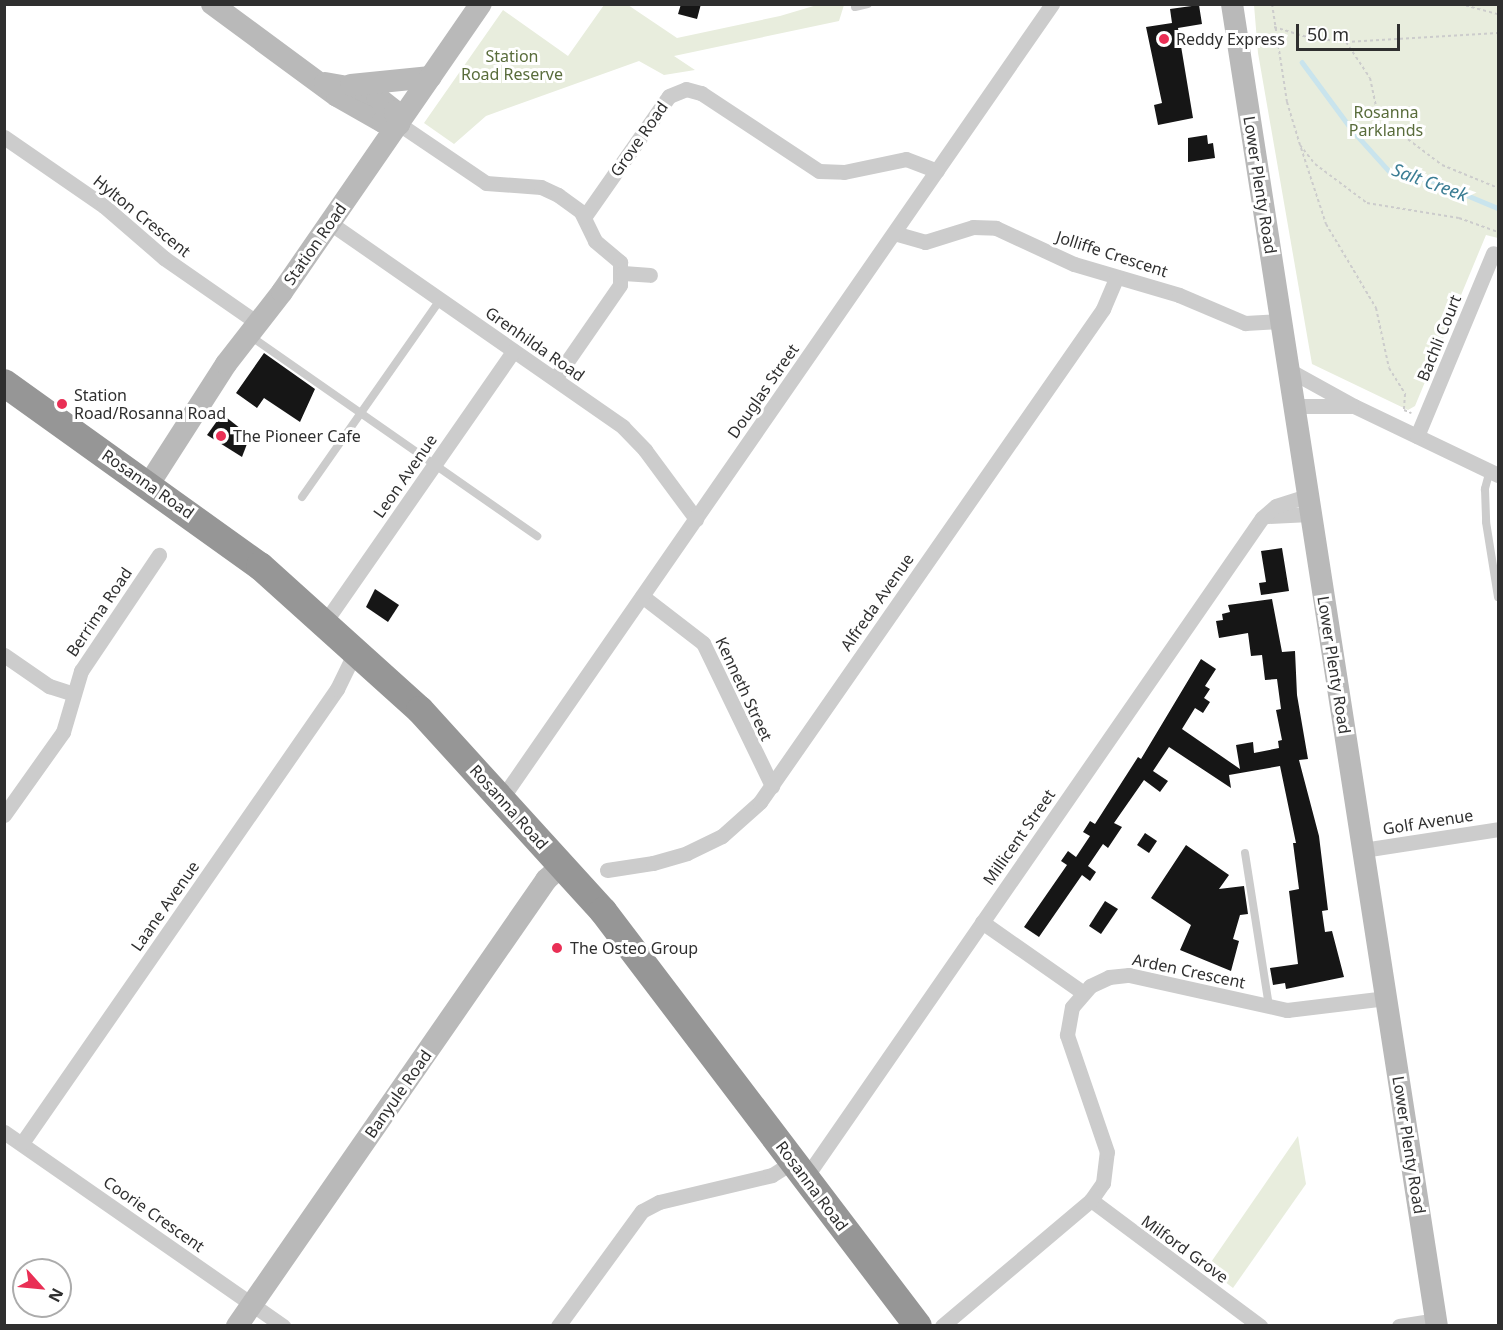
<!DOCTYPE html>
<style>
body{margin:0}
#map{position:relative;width:1503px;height:1330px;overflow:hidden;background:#fff;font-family:"Noto Sans",sans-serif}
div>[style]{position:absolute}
.green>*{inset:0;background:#e8eddd}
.stream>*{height:4.5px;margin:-2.25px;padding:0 2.25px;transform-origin:2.25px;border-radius:2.25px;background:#c9e4ed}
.building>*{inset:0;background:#161616}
.path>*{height:2px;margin-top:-1px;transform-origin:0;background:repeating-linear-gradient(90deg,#ccc 0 3px,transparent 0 6px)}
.lane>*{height:8px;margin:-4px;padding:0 4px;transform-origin:4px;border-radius:4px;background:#ccc}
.street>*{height:15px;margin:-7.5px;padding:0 7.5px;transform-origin:7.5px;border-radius:7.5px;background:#ccc}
.secondary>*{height:22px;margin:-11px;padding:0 11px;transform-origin:11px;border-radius:11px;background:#b9b9b9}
.highway>*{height:28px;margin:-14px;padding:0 14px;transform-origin:14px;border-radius:14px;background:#969696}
.dots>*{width:16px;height:16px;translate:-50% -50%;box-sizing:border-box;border:3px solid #fff;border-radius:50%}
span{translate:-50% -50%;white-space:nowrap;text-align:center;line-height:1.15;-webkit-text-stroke:6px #fff;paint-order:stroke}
.poi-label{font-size:16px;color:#2f2f2f}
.left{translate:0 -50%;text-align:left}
.park-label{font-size:16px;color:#596c3b}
.street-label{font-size:16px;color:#2f2f2f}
.water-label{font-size:18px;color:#3b7d94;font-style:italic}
.frame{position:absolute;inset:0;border:6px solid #2f2f2f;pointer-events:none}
.north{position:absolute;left:12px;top:1258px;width:60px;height:60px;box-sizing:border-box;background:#fff;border:2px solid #acacac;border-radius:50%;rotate:117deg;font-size:16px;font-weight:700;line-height:24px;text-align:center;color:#2f2f2f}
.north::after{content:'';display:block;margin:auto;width:21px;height:27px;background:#e92f55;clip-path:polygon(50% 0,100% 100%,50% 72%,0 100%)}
.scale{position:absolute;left:1296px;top:24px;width:104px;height:27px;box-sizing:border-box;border:3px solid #2f2f2f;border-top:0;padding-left:8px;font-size:18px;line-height:21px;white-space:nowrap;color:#2f2f2f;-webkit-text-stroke:4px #fff;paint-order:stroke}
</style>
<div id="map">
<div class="green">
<i style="clip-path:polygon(604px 5px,628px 5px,677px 38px,780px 16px,817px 5px,844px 5px,839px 21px,674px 56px,695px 70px,664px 75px,639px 61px,486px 116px,454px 144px,424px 123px,503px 10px,568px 56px)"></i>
<i style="clip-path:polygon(1254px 5px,1498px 5px,1498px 238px,1486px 235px,1415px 406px,1408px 410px,1312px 364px,1258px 53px)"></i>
<i style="clip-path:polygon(1298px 1136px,1306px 1184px,1233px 1288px,1207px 1268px)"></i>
</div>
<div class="stream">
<i style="left:1302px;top:62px;width:86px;rotate:53.5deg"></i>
<i style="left:1353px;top:131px;width:55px;rotate:47.9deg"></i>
<i style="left:1390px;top:172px;width:44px;rotate:11.8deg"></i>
<i style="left:1433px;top:181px;width:70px;rotate:22.6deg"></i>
</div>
<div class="building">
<i style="clip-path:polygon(681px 4px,701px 4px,697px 19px,678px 14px)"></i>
<i style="clip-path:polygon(1199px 5px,1202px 24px,1178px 28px,1193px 118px,1158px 125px,1154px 105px,1162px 103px,1146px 27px,1172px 23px,1170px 9px)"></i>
<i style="clip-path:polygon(1207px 135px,1208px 144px,1213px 143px,1215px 158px,1188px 162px,1188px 138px)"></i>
<i style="clip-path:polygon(264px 353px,315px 389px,300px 422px,264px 398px,257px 408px,236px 393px)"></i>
<i style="clip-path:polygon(222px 414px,250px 436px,242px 457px,207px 435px)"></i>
<i style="clip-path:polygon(1282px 548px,1289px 591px,1261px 595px,1259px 583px,1266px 582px,1261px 551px)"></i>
<i style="clip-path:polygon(375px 589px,399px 605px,388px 622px,366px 607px)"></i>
<i style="clip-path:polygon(1272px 599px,1282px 652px,1295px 651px,1297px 695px,1308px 759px,1299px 760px,1319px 836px,1328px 910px,1322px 911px,1325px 932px,1332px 931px,1344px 977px,1286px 989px,1285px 983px,1273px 985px,1270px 968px,1298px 964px,1289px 891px,1299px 889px,1293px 843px,1296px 843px,1280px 766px,1229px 775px,1231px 788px,1169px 747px,1153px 771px,1168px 781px,1160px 792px,1144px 780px,1114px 823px,1122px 827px,1108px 848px,1103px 844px,1088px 866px,1096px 872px,1090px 881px,1082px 875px,1039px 937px,1024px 927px,1067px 865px,1061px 861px,1068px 851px,1076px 857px,1090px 836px,1083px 832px,1090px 821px,1095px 824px,1138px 757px,1141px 759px,1201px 659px,1216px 669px,1205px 686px,1210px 689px,1204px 698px,1210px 702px,1203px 713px,1195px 708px,1182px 729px,1240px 769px,1236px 745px,1253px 742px,1254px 753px,1279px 748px,1278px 741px,1282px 740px,1276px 710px,1281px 709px,1277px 679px,1265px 680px,1262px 655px,1251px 656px,1248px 633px,1219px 638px,1216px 621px,1223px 620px,1222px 614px,1230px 612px,1228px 605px)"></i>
<i style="clip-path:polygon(1145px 833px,1157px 841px,1149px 853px,1137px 845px)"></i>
<i style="clip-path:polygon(1186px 845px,1229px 875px,1219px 889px,1244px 886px,1248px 914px,1240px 915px,1233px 939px,1239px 941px,1231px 971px,1180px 950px,1191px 925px,1151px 898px)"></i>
<i style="clip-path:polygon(1105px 901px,1118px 909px,1101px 934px,1089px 926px)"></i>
</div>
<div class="path">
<i style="left:1272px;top:4px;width:99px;rotate:81.3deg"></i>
<i style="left:1287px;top:102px;width:45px;rotate:73.2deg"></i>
<i style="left:1300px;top:145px;width:24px;rotate:52deg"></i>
<i style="left:1315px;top:164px;width:65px;rotate:36.9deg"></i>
<i style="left:1367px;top:203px;width:93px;rotate:9.3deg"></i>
<i style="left:1459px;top:218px;width:41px;rotate:19.7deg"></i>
<i style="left:1460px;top:4px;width:39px;rotate:15deg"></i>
<i style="left:1274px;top:27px;width:37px;rotate:17deg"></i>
<i style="left:1309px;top:38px;width:37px;rotate:6deg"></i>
<i style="left:1346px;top:42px;width:152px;rotate:-3.4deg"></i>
<i style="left:1346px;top:42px;width:43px;rotate:56.3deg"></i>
<i style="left:1370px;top:78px;width:33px;rotate:78deg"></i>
<i style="left:1377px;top:110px;width:19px;rotate:51deg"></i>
<i style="left:1389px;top:125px;width:66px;rotate:37deg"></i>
<i style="left:1442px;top:165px;width:61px;rotate:22.3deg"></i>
<i style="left:1301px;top:148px;width:80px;rotate:71.8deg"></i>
<i style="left:1326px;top:224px;width:98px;rotate:59.2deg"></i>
<i style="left:1376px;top:308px;width:61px;rotate:77.8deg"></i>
<i style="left:1389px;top:368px;width:31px;rotate:58deg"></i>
<i style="left:1405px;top:394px;width:16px;rotate:94deg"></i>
<i style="left:1404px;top:410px;width:8px;rotate:23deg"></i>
</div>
<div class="lane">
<i style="left:855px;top:7px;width:13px;rotate:-13deg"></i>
<i style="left:256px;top:340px;width:343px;rotate:34.9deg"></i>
<i style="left:1490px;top:470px;width:20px;rotate:105deg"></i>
<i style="left:1485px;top:489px;width:33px;rotate:88deg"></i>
<i style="left:1486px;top:522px;width:76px;rotate:80.9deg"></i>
<i style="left:302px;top:497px;width:241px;rotate:-55deg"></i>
<i style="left:1245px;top:853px;width:155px;rotate:81.1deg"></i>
</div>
<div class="street">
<i style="left:399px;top:124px;width:105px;rotate:34.1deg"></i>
<i style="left:486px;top:183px;width:55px;rotate:4.2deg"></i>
<i style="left:541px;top:187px;width:19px;rotate:25deg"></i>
<i style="left:558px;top:195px;width:29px;rotate:36deg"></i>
<i style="left:581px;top:212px;width:32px;rotate:64deg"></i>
<i style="left:595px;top:241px;width:33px;rotate:40deg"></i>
<i style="left:620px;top:262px;width:23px;rotate:90deg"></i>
<i style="left:620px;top:285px;width:114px;rotate:124.7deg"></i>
<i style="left:4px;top:137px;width:121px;rotate:34.6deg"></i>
<i style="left:104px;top:206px;width:79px;rotate:40.9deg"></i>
<i style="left:164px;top:258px;width:112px;rotate:34.8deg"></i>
<i style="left:585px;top:216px;width:146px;rotate:-55deg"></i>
<i style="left:669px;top:96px;width:18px;rotate:-22deg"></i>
<i style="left:686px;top:89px;width:16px;rotate:15deg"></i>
<i style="left:701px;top:93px;width:141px;rotate:33.5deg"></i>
<i style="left:819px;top:171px;width:25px;rotate:2deg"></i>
<i style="left:844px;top:172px;width:63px;rotate:-11.8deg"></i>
<i style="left:906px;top:159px;width:33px;rotate:21deg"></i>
<i style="left:330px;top:223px;width:357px;rotate:34.8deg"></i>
<i style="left:623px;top:427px;width:32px;rotate:46deg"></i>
<i style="left:645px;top:450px;width:86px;rotate:53.5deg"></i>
<i style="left:894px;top:233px;width:32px;rotate:16deg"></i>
<i style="left:925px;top:242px;width:50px;rotate:-17.4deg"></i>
<i style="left:973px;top:227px;width:23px;rotate:2deg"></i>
<i style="left:996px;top:228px;width:86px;rotate:24.8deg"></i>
<i style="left:1074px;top:264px;width:109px;rotate:16.4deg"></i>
<i style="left:1179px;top:295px;width:72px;rotate:23deg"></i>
<i style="left:1245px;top:323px;width:35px;rotate:-3deg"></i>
<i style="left:623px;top:273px;width:27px;rotate:4deg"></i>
<i style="left:1287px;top:369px;width:77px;rotate:28.9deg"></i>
<i style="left:1354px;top:406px;width:160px;rotate:25.6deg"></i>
<i style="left:1293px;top:406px;width:58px"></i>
<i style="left:1417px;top:436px;width:198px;rotate:-67.4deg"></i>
<i style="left:1268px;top:516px;width:42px;rotate:-2.7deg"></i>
<i style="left:642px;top:596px;width:77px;rotate:37.6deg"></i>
<i style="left:703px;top:643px;width:159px;rotate:64.2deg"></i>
<i style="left:325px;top:622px;width:330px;rotate:-55.2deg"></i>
<i style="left:4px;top:655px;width:55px;rotate:34.6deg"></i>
<i style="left:49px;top:686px;width:25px;rotate:18deg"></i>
<i style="left:502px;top:798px;width:966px;rotate:-55.29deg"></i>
<i style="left:4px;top:815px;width:102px;rotate:-54.6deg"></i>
<i style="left:63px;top:732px;width:64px;rotate:-73.6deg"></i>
<i style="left:81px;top:671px;width:140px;rotate:-56.1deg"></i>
<i style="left:1363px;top:850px;width:137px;rotate:-8.8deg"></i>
<i style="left:607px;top:870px;width:47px;rotate:-8.7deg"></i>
<i style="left:653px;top:863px;width:35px;rotate:-16deg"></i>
<i style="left:687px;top:853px;width:39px;rotate:-26deg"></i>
<i style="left:722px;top:836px;width:51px;rotate:-41.8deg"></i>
<i style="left:760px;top:802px;width:601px;rotate:-55.17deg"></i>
<i style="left:1103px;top:309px;width:34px;rotate:-67deg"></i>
<i style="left:982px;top:922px;width:122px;rotate:35deg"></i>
<i style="left:4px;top:1132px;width:340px;rotate:34.8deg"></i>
<i style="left:22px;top:1143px;width:553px;rotate:-55.25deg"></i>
<i style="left:337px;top:689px;width:43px;rotate:-64deg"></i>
<i style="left:806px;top:1177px;width:801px;rotate:-55.32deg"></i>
<i style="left:1262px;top:518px;width:18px;rotate:-41deg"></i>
<i style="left:1276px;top:506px;width:33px;rotate:-18deg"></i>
<i style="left:1091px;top:1200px;width:211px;rotate:36.7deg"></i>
<i style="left:558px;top:1326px;width:142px;rotate:-53.9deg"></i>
<i style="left:642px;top:1211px;width:19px;rotate:-28deg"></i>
<i style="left:659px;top:1202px;width:116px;rotate:-13.4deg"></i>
<i style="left:772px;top:1175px;width:26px;rotate:-32deg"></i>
<i style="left:942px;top:1326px;width:195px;rotate:-40.2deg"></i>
<i style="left:1091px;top:1200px;width:21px;rotate:-55deg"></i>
<i style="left:1103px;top:1183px;width:31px;rotate:-83deg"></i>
<i style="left:1107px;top:1152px;width:124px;rotate:-108.9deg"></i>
<i style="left:1067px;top:1035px;width:28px;rotate:-80deg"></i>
<i style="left:1072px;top:1007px;width:28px;rotate:-49deg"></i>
<i style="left:1090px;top:986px;width:21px;rotate:-25deg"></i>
<i style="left:1109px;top:977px;width:20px;rotate:-6deg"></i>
<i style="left:1129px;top:975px;width:162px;rotate:12.5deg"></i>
<i style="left:1287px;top:1010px;width:100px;rotate:-6.9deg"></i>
<i style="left:1399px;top:1326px;width:37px;rotate:-9deg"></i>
</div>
<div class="secondary">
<i style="left:212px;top:4px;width:155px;rotate:36.4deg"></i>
<i style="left:337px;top:96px;width:53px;rotate:29.5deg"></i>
<i style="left:383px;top:122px;width:16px;rotate:7deg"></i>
<i style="left:1232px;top:4px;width:1338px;rotate:81.19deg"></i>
<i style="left:325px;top:83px;width:36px;rotate:10deg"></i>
<i style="left:360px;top:89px;width:19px;rotate:25deg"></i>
<i style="left:377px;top:97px;width:23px;rotate:38deg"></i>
<i style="left:395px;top:111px;width:14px;rotate:73deg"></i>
<i style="left:351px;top:85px;width:80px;rotate:-5.7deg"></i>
<i style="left:149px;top:484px;width:143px;rotate:-57.3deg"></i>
<i style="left:226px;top:364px;width:91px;rotate:-52.1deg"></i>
<i style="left:282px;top:292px;width:350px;rotate:-55.4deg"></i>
<i style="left:237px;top:1326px;width:543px;rotate:-55.28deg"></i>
<i style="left:546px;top:880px;width:22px;rotate:-43deg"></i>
</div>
<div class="highway">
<i style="left:4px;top:383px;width:315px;rotate:35.6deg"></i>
<i style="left:260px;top:566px;width:215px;rotate:42deg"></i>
<i style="left:420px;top:710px;width:272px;rotate:47.7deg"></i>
<i style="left:603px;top:911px;width:521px;rotate:52.8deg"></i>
</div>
<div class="dots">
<i style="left:1164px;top:39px;background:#e92f55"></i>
<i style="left:62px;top:404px;background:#e92f55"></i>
<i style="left:221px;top:436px;background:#e92f55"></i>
<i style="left:557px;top:948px;background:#e92f55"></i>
</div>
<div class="poi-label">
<span class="left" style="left:1176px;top:39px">Reddy Express</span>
<span class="left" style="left:74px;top:404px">Station<br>Road/Rosanna Road</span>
<span class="left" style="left:233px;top:436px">The Pioneer Cafe</span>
<span class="left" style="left:570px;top:948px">The Osteo Group</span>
</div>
<div class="park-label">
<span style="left:512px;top:65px">Station<br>Road Reserve</span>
<span style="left:1386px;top:121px">Rosanna<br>Parklands</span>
</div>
<div class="street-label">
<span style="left:639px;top:139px;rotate:-55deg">Grove Road</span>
<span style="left:1260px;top:185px;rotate:81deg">Lower Plenty Road</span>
<span style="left:142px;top:216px;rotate:39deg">Hylton Crescent</span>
<span style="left:315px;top:244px;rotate:-55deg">Station Road</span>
<span style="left:1112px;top:254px;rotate:18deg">Jolliffe Crescent</span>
<span style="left:1439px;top:338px;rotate:-68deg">Bachli Court</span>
<span style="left:535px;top:344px;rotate:35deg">Grenhilda Road</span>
<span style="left:763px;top:391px;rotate:-55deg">Douglas Street</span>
<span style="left:405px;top:476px;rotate:-55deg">Leon Avenue</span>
<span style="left:148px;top:484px;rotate:35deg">Rosanna Road</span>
<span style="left:877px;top:602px;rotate:-55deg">Alfreda Avenue</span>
<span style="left:99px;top:612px;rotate:-56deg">Berrima Road</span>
<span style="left:1334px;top:665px;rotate:81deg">Lower Plenty Road</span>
<span style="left:744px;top:689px;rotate:65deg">Kenneth Street</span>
<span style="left:509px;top:807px;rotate:48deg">Rosanna Road</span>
<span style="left:1428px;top:822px;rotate:-9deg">Golf Avenue</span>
<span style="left:1019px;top:837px;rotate:-55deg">Millicent Street</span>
<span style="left:165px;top:906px;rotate:-55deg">Laane Avenue</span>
<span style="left:1189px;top:971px;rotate:12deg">Arden Crescent</span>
<span style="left:398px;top:1094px;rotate:-55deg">Banyule Road</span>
<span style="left:1409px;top:1145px;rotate:81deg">Lower Plenty Road</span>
<span style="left:812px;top:1186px;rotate:53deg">Rosanna Road</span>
<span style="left:154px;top:1214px;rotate:35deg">Coorie Crescent</span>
<span style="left:1185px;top:1249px;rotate:36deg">Milford Grove</span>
</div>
<div class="water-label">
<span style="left:1430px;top:182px;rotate:20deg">Salt Creek</span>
</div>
<div class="frame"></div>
<div class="north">N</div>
<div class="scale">50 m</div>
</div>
